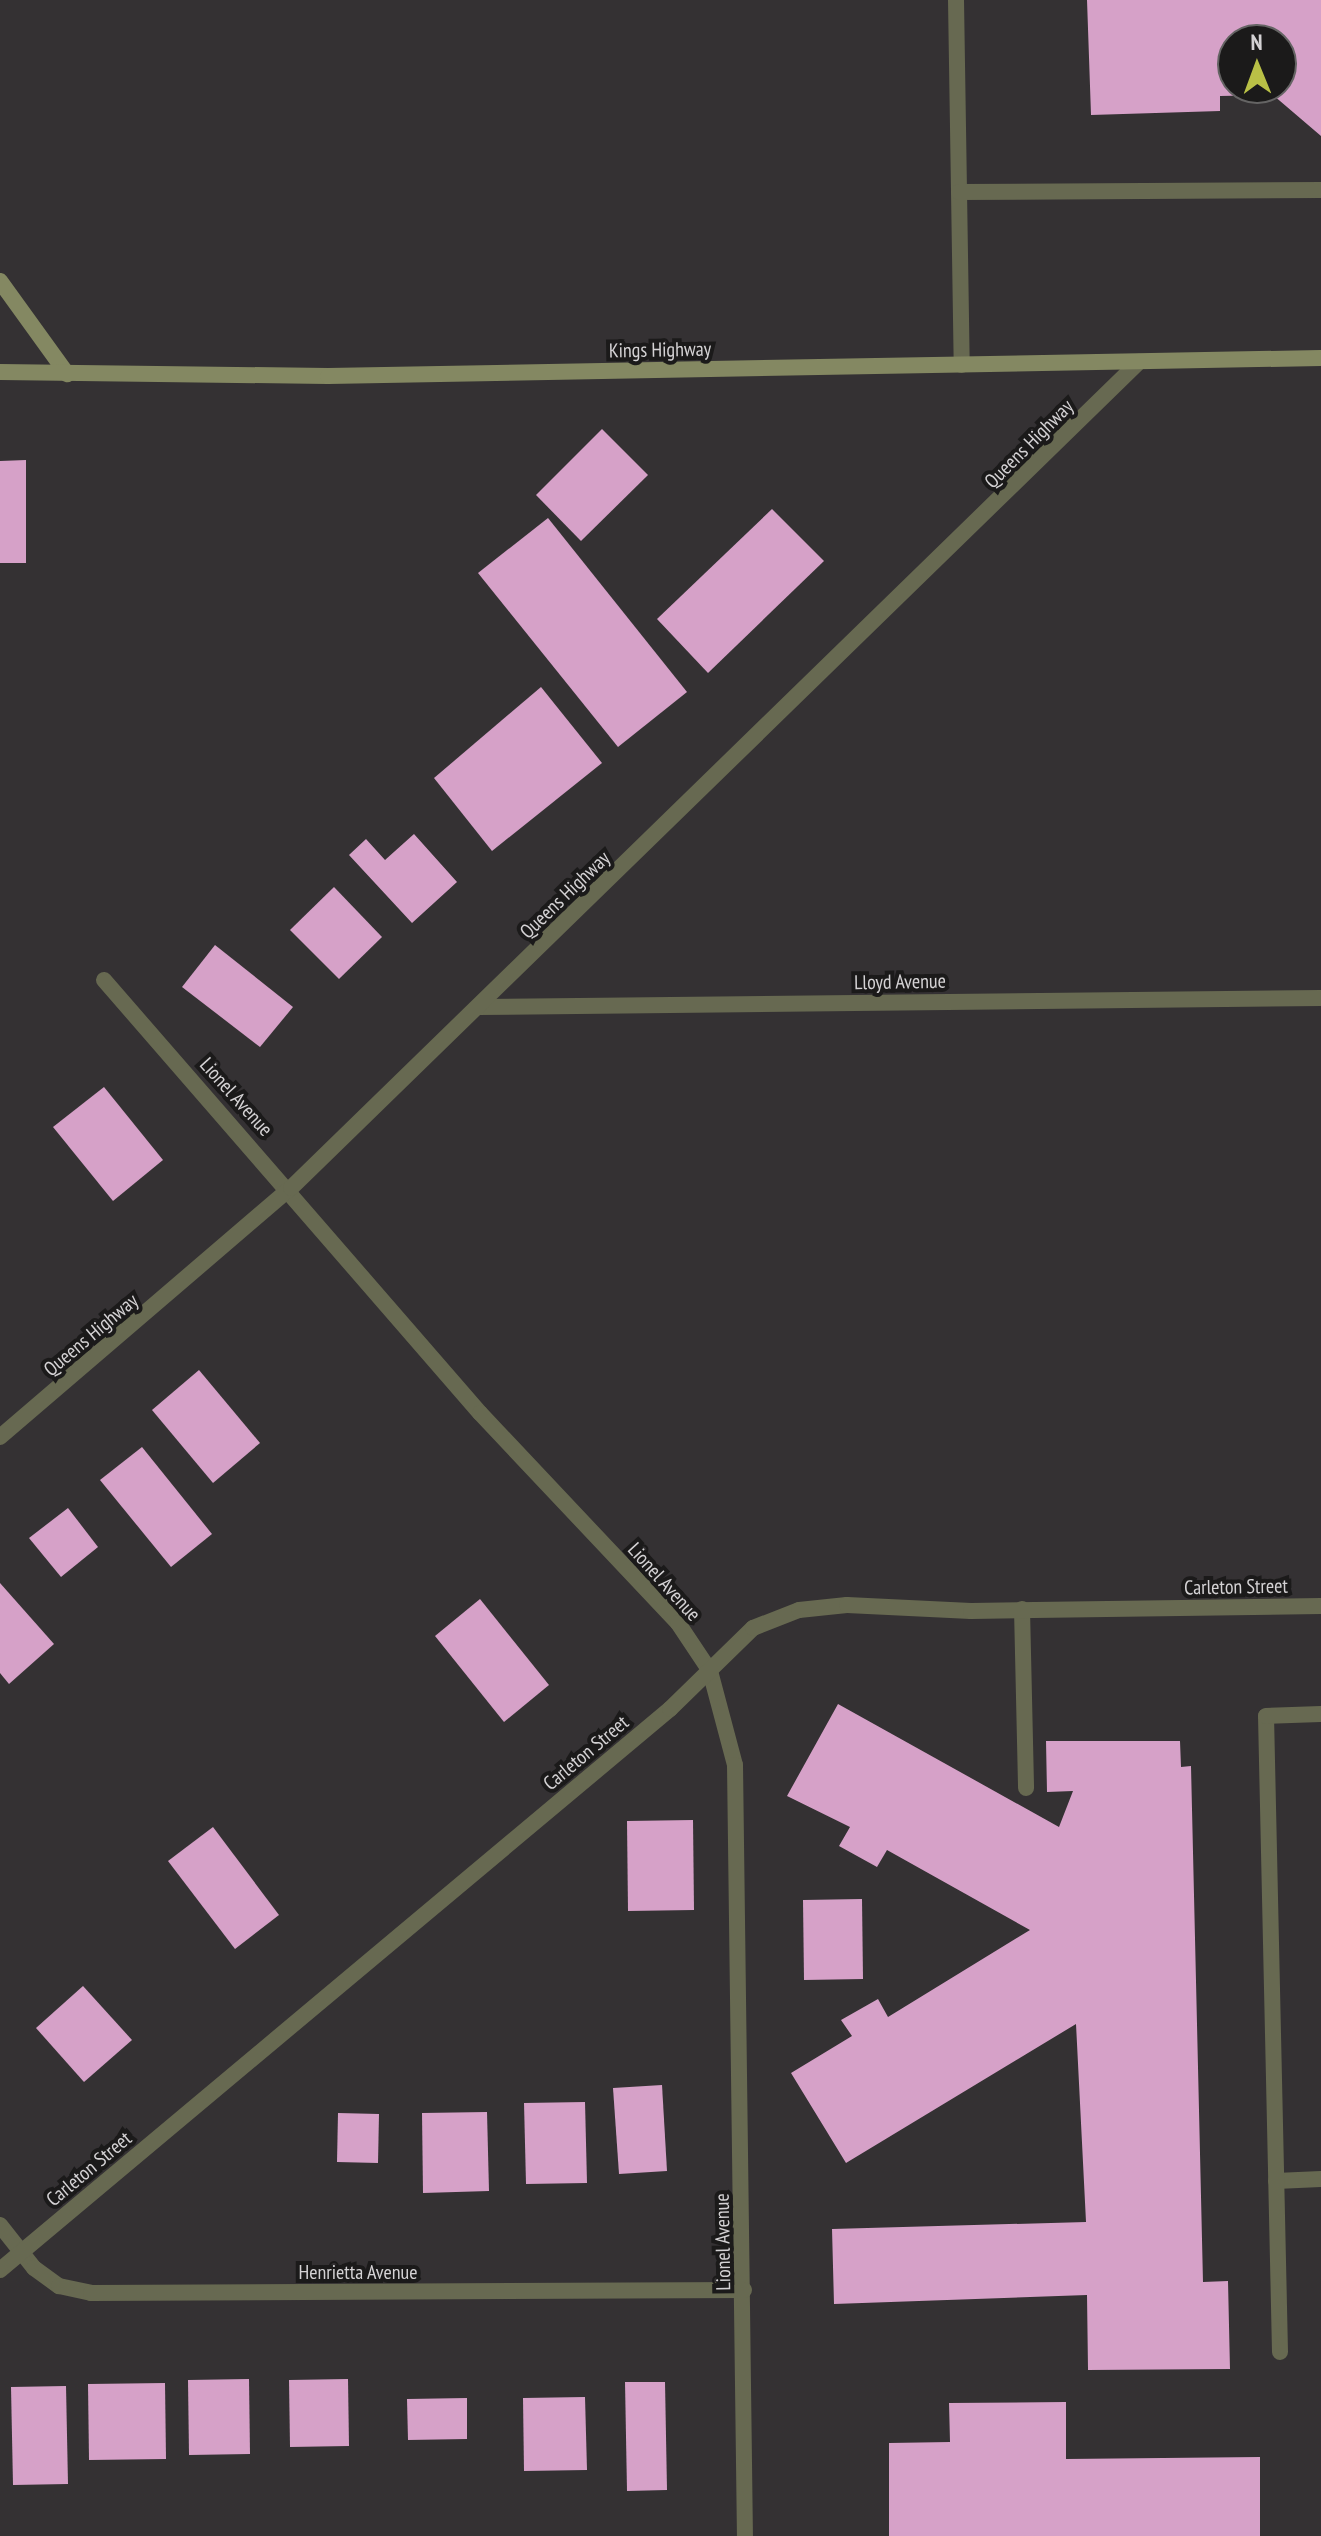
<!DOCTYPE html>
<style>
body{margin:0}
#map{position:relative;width:1321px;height:2536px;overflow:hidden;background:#343133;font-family:"PT Sans Narrow",sans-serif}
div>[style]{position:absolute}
.building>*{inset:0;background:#d6a1c8}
.lane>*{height:16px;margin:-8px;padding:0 8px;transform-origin:8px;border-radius:8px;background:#676951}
.street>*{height:16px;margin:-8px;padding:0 8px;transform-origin:8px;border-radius:8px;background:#676951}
.secondary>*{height:16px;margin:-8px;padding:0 8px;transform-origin:8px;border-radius:8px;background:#848862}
span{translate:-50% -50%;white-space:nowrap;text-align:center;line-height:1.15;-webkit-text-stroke:8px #1b1a1a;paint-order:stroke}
.street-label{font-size:20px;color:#d4d2d4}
.north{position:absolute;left:1217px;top:24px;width:80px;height:80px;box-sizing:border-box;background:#1b1a1a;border:2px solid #656464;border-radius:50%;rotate:359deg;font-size:22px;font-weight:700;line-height:32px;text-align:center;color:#d4d2d4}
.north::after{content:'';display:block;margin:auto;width:28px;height:36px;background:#b9c046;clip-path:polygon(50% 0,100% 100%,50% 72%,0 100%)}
</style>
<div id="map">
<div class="building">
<i style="clip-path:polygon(evenodd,1087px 0,1321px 0,1321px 136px,1273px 95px,1220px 96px,1220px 111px,1091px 115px,1087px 0,1233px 40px,1281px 40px,1281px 88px,1233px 88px,1233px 40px)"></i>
<i style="clip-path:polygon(602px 429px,648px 475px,581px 541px,536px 495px)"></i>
<i style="clip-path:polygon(26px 460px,26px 563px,0 563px,0 461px)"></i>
<i style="clip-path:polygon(772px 509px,824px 561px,708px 673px,657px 619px)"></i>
<i style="clip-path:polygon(548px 518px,687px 692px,618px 747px,478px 573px)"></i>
<i style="clip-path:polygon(541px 687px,602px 763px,492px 851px,434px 778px)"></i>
<i style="clip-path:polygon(414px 834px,457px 882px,412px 923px,349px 855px,366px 839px,385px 860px)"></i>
<i style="clip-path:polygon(334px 887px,382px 937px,339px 979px,290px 930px)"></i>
<i style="clip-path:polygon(215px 945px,293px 1007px,260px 1047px,182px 987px)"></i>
<i style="clip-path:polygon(104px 1087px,163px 1160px,113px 1201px,53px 1127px)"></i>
<i style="clip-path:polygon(199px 1370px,260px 1443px,213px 1483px,152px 1410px)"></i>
<i style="clip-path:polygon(142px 1447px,212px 1534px,171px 1567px,100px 1480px)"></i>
<i style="clip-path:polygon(68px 1508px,98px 1547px,61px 1577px,29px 1538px)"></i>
<i style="clip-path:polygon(0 1583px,54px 1644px,9px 1684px,0 1673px)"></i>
<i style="clip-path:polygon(480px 1599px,549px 1685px,504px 1722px,435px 1636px)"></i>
<i style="clip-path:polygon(838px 1704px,1059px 1827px,1073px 1791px,1047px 1792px,1046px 1741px,1180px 1741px,1181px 1767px,1191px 1766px,1203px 2282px,1228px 2281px,1230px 2369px,1088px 2370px,1087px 2295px,834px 2304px,832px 2229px,1086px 2222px,1076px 2024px,846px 2163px,791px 2073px,852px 2036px,841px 2020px,878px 1999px,888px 2017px,1030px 1930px,887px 1850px,877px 1867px,839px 1846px,850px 1827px,787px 1796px)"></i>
<i style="clip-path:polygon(693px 1820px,694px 1910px,628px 1911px,627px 1821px)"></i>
<i style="clip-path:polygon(213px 1827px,279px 1915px,235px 1949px,168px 1861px)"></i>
<i style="clip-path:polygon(862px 1899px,863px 1979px,804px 1980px,803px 1900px)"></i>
<i style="clip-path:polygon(83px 1986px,132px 2040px,84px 2082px,36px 2028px)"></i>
<i style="clip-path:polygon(662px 2085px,667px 2171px,619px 2174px,613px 2088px)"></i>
<i style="clip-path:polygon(585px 2102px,587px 2183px,526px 2184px,524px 2103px)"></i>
<i style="clip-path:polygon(487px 2112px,489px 2191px,423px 2193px,422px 2113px)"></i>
<i style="clip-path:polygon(338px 2113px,379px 2114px,378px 2163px,337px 2162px)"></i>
<i style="clip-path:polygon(249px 2379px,250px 2454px,189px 2455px,188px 2380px)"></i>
<i style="clip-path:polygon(348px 2379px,349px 2446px,290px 2447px,289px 2380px)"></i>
<i style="clip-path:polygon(625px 2382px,665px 2382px,667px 2490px,627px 2491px)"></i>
<i style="clip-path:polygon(165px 2383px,166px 2459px,89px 2460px,88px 2384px)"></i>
<i style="clip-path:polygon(66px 2386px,68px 2484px,13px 2485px,11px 2387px)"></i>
<i style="clip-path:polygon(585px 2397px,587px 2470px,524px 2471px,523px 2398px)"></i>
<i style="clip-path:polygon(467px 2398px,467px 2439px,408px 2440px,407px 2399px)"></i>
<i style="clip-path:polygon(1066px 2402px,1066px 2459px,1260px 2457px,1260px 2536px,889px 2536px,889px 2443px,950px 2442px,949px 2403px)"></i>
</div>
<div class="lane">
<i style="left:956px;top:0;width:365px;rotate:89.1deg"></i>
<i style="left:959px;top:192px;width:362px;rotate:-0.3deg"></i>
<i style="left:1022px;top:1609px;width:179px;rotate:88.7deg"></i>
<i style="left:1276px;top:2181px;width:45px;rotate:-2.5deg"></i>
<i style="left:1280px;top:2352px;width:636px;rotate:-91.26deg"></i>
<i style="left:1266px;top:1716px;width:55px;rotate:-2.1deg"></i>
</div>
<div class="street">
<i style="left:104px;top:980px;width:573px;rotate:49.03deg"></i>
<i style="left:480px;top:1413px;width:289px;rotate:46.7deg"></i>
<i style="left:678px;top:1623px;width:58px;rotate:56.3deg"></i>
<i style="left:710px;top:1671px;width:97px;rotate:75.1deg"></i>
<i style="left:735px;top:1765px;width:771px;rotate:89.26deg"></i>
<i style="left:479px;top:1007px;width:842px;rotate:-0.61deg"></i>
<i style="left:0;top:1437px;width:383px;rotate:-40.6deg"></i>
<i style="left:291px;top:1188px;width:1184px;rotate:-44.25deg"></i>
<i style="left:0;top:2225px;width:55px;rotate:51.7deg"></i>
<i style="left:34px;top:2268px;width:31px;rotate:36deg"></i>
<i style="left:59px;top:2286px;width:33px;rotate:12deg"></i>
<i style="left:91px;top:2293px;width:653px;rotate:-0.26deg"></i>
<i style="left:0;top:2270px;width:874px;rotate:-39.94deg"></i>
<i style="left:670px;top:1709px;width:116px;rotate:-44.3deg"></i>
<i style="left:753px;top:1628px;width:49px;rotate:-21.4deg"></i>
<i style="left:799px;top:1610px;width:48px;rotate:-5.9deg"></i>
<i style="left:847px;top:1605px;width:124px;rotate:2.8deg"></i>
<i style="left:971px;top:1611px;width:350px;rotate:-0.8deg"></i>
</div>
<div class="secondary">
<i style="left:0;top:281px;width:115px;rotate:54.2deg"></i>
<i style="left:0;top:372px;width:328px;rotate:0.7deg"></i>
<i style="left:328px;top:376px;width:993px;rotate:-1.04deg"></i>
</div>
<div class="street-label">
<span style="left:660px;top:350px;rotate:-1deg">Kings Highway</span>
<span style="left:1029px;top:444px;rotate:-45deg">Queens Highway</span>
<span style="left:565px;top:895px;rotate:-44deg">Queens Highway</span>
<span style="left:900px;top:982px;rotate:-1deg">Lloyd Avenue</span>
<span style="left:236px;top:1097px;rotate:48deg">Lionel Avenue</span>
<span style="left:91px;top:1335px;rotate:-40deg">Queens Highway</span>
<span style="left:664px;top:1582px;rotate:48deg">Lionel Avenue</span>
<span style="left:1236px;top:1587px;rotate:-1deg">Carleton Street</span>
<span style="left:586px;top:1753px;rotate:-40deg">Carleton Street</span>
<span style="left:89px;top:2169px;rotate:-40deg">Carleton Street</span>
<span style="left:723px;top:2242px;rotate:-91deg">Lionel Avenue</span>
<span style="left:358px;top:2272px">Henrietta Avenue</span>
</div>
<div class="north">N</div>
</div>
